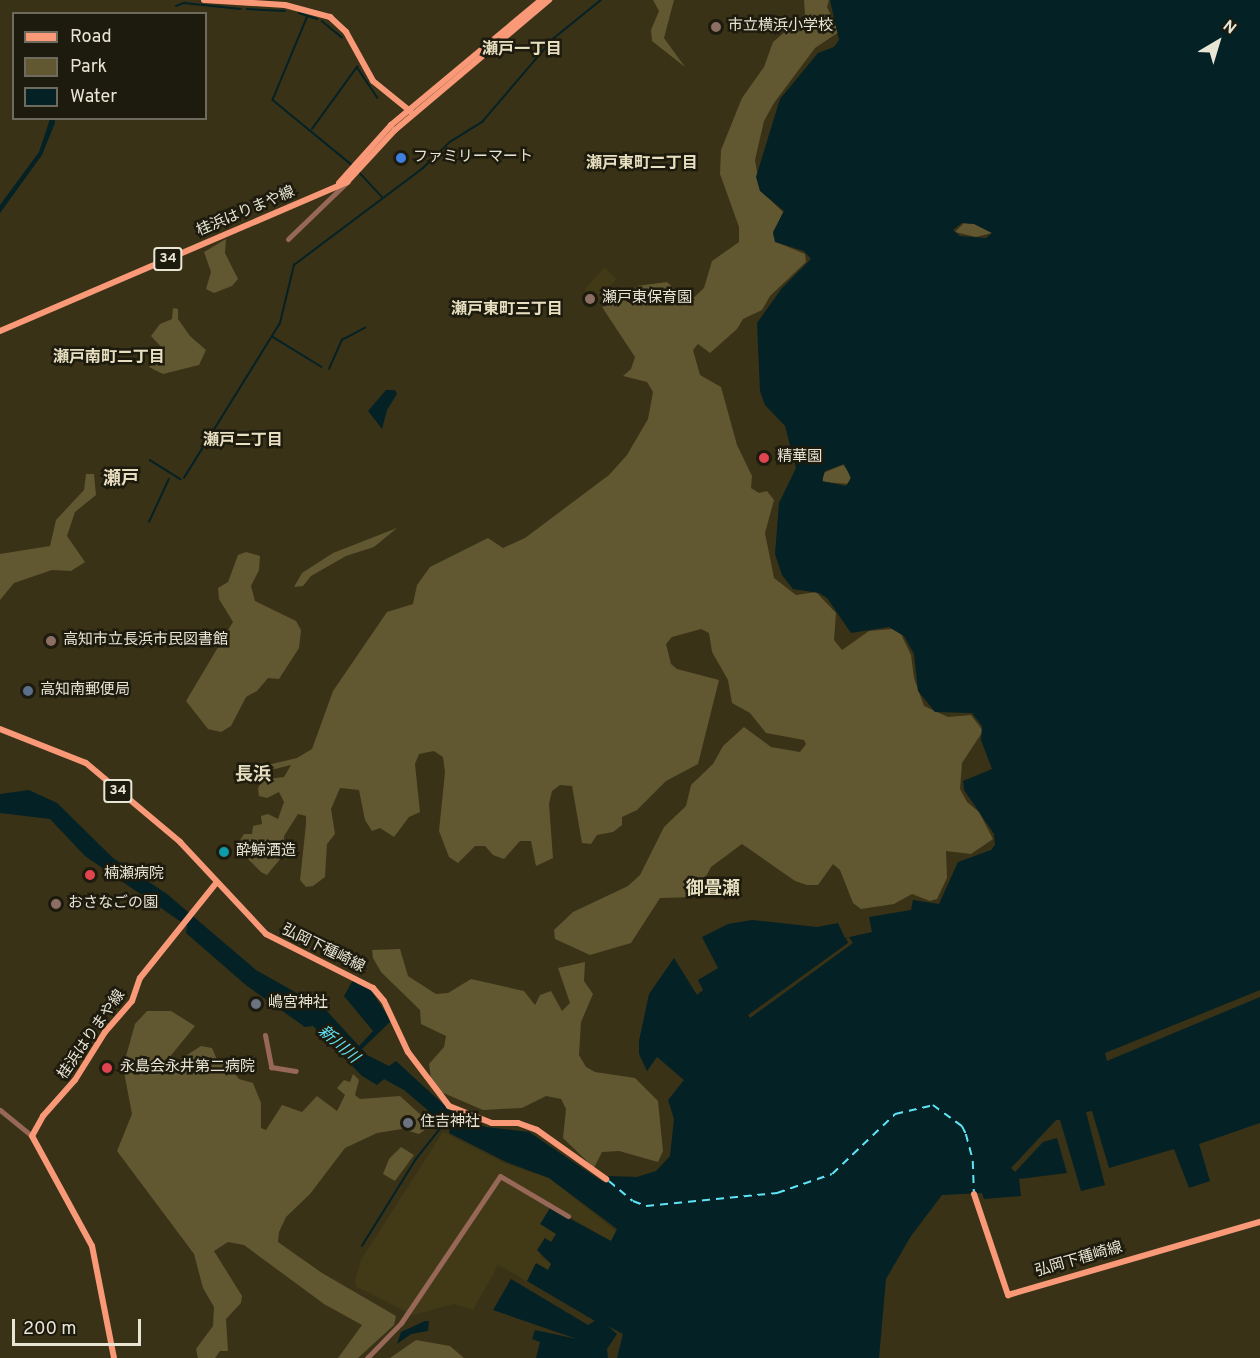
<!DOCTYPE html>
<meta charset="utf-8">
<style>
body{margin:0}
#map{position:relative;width:1260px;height:1358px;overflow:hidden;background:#393217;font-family:Overpass,"Noto Sans JP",sans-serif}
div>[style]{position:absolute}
.built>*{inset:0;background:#423a17}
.green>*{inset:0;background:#615731}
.water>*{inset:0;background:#042125}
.pier>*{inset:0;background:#393217}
.stream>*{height:1.5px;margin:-0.75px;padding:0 0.75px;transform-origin:0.75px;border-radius:0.75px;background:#042125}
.ferry>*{height:1.5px;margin-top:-0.75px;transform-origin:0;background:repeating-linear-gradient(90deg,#5ee4f6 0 8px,transparent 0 14px)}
.minor>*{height:5px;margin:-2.5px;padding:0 2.5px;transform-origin:2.5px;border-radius:2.5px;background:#976757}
.major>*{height:6px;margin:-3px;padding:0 3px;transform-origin:3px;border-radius:3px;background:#fa9978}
.dots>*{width:16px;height:16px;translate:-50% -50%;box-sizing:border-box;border:3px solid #1d1a0e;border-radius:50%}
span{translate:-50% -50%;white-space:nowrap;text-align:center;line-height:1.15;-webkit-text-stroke:5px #1d1a0e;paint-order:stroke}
.shield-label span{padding:2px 4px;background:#1d1a0e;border:2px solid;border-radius:4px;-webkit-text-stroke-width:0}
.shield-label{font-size:14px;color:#e8e5d5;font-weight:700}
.poi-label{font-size:15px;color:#e8e5d5}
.left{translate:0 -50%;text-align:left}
.street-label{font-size:15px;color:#e8e5d5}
.neighbourhood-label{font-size:16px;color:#e7dfc0;font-weight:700}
.water-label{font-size:16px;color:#5ee4f6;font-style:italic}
.quarter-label{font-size:18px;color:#e7dfc0;font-weight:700}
.legend{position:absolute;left:12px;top:12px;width:195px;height:108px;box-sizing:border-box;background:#1d1a0e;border:2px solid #6e6b5e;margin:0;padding:8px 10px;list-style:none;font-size:18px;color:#e8e5d5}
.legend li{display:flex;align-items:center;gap:12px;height:30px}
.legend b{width:30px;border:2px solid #6e6b5e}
.north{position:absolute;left:1188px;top:12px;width:60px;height:60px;-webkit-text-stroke:4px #1d1a0e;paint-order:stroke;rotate:38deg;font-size:16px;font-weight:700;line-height:24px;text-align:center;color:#e8e5d5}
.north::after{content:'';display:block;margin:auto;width:21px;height:27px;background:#e8e5d5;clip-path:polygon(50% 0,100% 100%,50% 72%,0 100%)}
.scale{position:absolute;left:12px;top:1319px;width:129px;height:27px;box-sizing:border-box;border:3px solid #e8e5d5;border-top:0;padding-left:8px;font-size:18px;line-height:21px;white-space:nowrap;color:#e8e5d5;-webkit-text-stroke:4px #1d1a0e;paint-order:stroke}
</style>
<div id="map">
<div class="built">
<i style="clip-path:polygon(605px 267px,616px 279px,593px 305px,585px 289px)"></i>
<i style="clip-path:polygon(443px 1132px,506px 1164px,549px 1178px,617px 1232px,611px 1241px,568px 1216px,551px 1242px,544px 1238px,541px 1257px,552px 1264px,549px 1270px,536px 1264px,527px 1281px,498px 1265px,473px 1310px,454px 1304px,413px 1315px,357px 1287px,355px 1282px,361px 1260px)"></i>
</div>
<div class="green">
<i style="clip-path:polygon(653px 0,674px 0,664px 38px,685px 67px,652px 41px,651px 30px,659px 11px)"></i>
<i style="clip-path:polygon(804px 0,829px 0,827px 7px,839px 32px,815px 48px,774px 103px,764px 121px,755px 160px,760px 190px,783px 212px,773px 235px,776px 242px,805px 254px,806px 262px,770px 296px,762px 310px,743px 319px,737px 329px,710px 353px,698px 344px,693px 350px,700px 375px,721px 387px,737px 445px,752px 476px,751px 488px,759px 493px,767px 491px,774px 500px,765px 533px,774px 578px,796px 595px,816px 592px,836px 613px,834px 640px,842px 650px,869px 631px,892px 629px,901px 634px,911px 655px,914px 678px,924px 706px,948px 717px,971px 715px,983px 731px,962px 763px,960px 789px,967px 802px,979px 812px,993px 839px,971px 854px,946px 851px,947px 878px,937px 899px,930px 901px,912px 894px,894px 904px,861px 909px,853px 903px,840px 870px,833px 864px,818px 885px,807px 885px,795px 881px,742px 844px,711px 867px,695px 897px,660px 898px,631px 943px,590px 955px,555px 939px,554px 930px,573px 912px,628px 886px,640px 875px,664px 827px,686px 806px,691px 785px,713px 764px,723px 746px,744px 727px,771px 747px,800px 752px,806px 744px,804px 740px,766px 733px,750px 713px,732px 703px,728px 680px,712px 652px,709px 633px,701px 629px,672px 637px,666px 644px,671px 664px,677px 669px,719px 680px,698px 764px,666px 781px,637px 810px,622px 817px,622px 825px,613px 832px,597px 835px,591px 844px,582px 843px,572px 786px,560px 785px,552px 791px,549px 804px,553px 858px,536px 866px,531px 841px,520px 841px,504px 859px,493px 855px,485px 846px,475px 846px,458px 863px,449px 857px,439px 831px,445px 772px,443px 757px,434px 751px,419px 754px,415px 764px,420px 812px,409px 817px,394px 837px,380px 828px,372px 831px,365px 820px,359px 790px,340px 788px,331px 809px,335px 834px,327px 844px,325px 877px,313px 886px,306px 887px,300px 880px,306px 824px,306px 816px,298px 814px,284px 836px,285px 853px,267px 875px,261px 872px,236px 847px,244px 834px,252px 834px,253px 826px,262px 824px,261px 816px,268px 814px,278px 819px,284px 802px,279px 792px,267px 798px,259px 796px,258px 789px,261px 780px,284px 777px,291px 765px,275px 769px,263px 766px,297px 758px,312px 749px,333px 691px,387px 612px,413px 604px,417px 585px,430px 567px,488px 538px,503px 548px,525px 538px,609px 475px,627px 455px,648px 419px,653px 392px,647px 382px,623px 376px,631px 369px,635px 357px,602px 307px,624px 299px,637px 286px,667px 282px,689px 302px,704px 288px,712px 261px,739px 242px,739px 227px,720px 174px,721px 150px,742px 98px,764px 67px,773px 42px,805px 15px)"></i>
<i style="clip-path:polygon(964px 223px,975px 224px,992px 233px,976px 237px,955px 232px)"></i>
<i style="clip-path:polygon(226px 239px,225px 253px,238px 279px,232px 286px,214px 293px,206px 289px,211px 272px,204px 252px)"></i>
<i style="clip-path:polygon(173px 308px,178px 309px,178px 319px,190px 336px,206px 350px,199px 365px,163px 374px,149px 367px,163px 349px,151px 336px,160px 324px,172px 319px)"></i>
<i style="clip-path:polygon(843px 465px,851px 474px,849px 484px,823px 482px,823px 473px)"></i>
<i style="clip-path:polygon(86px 474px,94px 474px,96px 495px,75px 512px,67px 536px,85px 562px,71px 571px,52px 570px,14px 583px,0 600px,0 554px,50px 546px,56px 520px,84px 490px)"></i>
<i style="clip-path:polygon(397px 528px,374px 547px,346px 556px,311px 576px,303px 586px,294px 587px,302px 573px,333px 553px)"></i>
<i style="clip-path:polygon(246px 552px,260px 556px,259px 570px,251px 586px,255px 601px,296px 621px,301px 630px,299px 648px,279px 679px,268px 678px,257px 691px,246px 697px,231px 726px,221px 732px,208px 729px,186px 701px,233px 622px,219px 599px,218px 588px,228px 582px,238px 555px)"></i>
<i style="clip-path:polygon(400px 949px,408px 976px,436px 994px,448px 993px,471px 979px,524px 991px,535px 1005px,540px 995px,551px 991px,562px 1011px,570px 1003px,558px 968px,585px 962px,584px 981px,593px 994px,581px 1022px,579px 1055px,586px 1067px,595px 1072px,635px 1078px,658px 1101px,663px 1151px,658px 1162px,619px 1151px,602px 1152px,594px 1168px,563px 1138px,566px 1109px,561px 1099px,546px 1096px,522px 1108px,483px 1110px,441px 1092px,431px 1079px,429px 1064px,444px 1047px,446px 1036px,421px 1024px,420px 1010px,381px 972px,373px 958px,372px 950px)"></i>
<i style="clip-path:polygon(147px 1011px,171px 1011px,195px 1026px,168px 1059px,171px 1065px,201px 1046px,212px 1048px,218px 1062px,236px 1067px,232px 1070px,239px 1079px,253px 1083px,261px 1103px,261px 1128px,266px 1130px,282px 1105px,302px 1112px,317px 1096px,337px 1111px,345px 1095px,337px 1088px,344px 1080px,350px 1082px,353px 1074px,359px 1080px,355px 1095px,360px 1099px,400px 1096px,432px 1125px,419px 1134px,402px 1129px,377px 1133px,345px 1148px,310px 1194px,286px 1217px,279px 1232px,278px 1242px,322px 1273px,396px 1316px,394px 1325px,358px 1358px,338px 1358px,362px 1325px,324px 1304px,244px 1245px,228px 1242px,214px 1251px,242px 1296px,241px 1303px,226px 1319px,228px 1351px,220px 1351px,215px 1358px,198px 1358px,196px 1349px,213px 1326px,214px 1307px,203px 1288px,194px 1254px,117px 1151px,132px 1114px,123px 1067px,135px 1024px)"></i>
<i style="clip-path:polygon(401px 1147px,414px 1155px,395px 1181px,383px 1174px,389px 1159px)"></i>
<i style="clip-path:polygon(416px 1340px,450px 1346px,464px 1358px,390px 1358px)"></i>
</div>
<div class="water">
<i style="clip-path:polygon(evenodd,830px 0,1260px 0,1260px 1123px,1199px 1144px,1210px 1181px,1189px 1188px,1174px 1149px,1109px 1168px,1092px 1111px,1086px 1112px,1105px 1185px,1081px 1191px,1060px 1120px,1056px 1120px,1011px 1168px,1015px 1172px,1043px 1142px,1057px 1138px,1067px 1173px,1019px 1179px,1021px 1196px,984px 1199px,982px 1193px,942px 1195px,911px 1236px,886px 1279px,879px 1358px,617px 1358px,623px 1334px,608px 1326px,617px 1334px,607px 1349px,608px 1358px,536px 1358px,540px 1342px,532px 1339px,535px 1330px,577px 1339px,493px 1310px,511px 1279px,588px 1325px,595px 1321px,527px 1281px,536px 1263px,548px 1270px,551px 1264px,537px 1250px,545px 1238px,551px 1242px,556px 1234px,540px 1224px,550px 1208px,611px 1241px,617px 1229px,549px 1178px,506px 1162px,449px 1133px,450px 1129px,404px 1090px,384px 1079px,377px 1085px,362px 1076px,313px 1026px,305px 1027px,247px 986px,186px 933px,187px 926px,85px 856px,50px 819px,0 813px,0 794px,29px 790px,57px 803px,113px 858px,167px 894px,256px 970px,325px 1009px,359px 1046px,373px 1031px,344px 996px,353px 980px,370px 989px,391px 1021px,362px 1049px,367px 1055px,389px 1066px,396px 1061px,456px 1116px,486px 1127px,529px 1132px,603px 1182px,609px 1176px,637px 1177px,656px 1171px,670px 1156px,674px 1119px,668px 1100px,684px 1080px,657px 1057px,647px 1071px,639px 1054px,639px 1041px,649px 994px,674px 958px,697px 995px,703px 990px,698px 980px,718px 968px,702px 937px,728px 924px,752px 920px,817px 927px,838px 923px,845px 938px,872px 932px,869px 917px,911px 910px,913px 900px,939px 904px,958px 862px,991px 850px,995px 845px,994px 834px,964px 790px,963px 781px,992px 769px,981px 740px,982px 726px,972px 713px,935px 712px,918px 691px,914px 654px,904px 636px,889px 627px,851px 633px,827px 598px,819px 593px,793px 589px,782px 575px,775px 554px,779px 503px,796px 468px,785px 426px,765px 405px,760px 391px,757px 323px,782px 288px,811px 259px,804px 251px,775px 242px,773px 232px,784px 211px,760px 191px,756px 177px,780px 99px,818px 53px,834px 47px,839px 40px,830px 0,962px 223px,974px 224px,992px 233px,986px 238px,960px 236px,953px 230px,962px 223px,830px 0,844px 464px,851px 478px,846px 486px,822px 481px,825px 471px,844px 464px)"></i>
<i style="clip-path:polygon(50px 119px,55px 119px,55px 123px,42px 155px,0 213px,0 205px,39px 152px)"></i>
<i style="clip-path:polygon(386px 390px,395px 390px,397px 394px,387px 410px,382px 429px,368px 411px)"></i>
<i style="clip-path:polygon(425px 1321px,429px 1321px,428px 1331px,411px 1334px,397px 1344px,401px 1332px)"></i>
</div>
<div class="pier">
<i style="clip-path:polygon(849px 937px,853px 943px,750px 1018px,748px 1015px,848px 943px,846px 938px)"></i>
<i style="clip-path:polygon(1260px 990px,1260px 997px,1107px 1061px,1105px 1053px)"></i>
</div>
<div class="stream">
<i style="left:176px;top:6px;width:9px;rotate:-21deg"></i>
<i style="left:184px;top:3px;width:57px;rotate:6deg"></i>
<i style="left:247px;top:9px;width:38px;rotate:3deg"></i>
<i style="left:299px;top:13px;width:19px;rotate:18deg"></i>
<i style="left:308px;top:16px;width:91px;rotate:112.6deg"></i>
<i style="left:273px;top:100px;width:101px;rotate:39.4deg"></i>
<i style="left:322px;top:21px;width:26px;rotate:39deg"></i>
<i style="left:357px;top:67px;width:37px;rotate:56deg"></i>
<i style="left:312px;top:129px;width:77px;rotate:-54deg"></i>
<i style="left:359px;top:172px;width:34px;rotate:47deg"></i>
<i style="left:273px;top:337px;width:57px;rotate:31.5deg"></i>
<i style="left:329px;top:369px;width:32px;rotate:-66deg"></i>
<i style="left:342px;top:340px;width:26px;rotate:-28deg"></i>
<i style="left:150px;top:460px;width:36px;rotate:32deg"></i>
<i style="left:184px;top:478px;width:182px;rotate:-58.2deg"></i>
<i style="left:280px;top:323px;width:60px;rotate:-76.4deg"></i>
<i style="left:294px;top:265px;width:161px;rotate:-36.9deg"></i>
<i style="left:423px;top:168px;width:37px;rotate:-44deg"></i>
<i style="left:450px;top:142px;width:39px;rotate:-32deg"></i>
<i style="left:483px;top:121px;width:109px;rotate:-49.5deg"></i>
<i style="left:554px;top:38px;width:60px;rotate:-39deg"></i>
<i style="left:149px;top:522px;width:47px;rotate:-65.1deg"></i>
<i style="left:362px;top:1246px;width:102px;rotate:-58.2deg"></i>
<i style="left:416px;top:1159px;width:43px;rotate:-51.5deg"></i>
</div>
<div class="ferry">
<i style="left:609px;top:1181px;width:31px;rotate:40deg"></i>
<i style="left:633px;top:1201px;width:14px;rotate:21deg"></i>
<i style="left:646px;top:1206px;width:132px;rotate:-5.7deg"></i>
<i style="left:777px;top:1193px;width:58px;rotate:-19.1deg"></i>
<i style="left:832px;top:1174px;width:87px;rotate:-43.6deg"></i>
<i style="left:895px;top:1114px;width:39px;rotate:-13deg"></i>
<i style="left:933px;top:1105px;width:36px;rotate:36deg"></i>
<i style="left:962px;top:1126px;width:9px;rotate:63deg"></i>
<i style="left:966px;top:1134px;width:28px;rotate:75deg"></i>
<i style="left:973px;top:1161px;width:32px;rotate:88deg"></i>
</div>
<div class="minor">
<i style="left:288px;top:239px;width:81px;rotate:-44deg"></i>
<i style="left:265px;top:1035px;width:33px;rotate:79deg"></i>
<i style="left:271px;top:1067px;width:25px;rotate:9deg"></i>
<i style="left:0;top:1110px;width:41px;rotate:39.1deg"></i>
<i style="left:367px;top:1358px;width:49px;rotate:-45.8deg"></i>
<i style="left:401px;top:1323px;width:177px;rotate:-56deg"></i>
<i style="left:500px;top:1176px;width:79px;rotate:30.5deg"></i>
</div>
<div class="major">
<i style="left:204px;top:0;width:81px;rotate:3.5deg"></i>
<i style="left:285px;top:5px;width:47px;rotate:14.9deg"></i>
<i style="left:330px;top:17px;width:22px;rotate:43deg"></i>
<i style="left:346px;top:32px;width:56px;rotate:61.1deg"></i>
<i style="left:373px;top:81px;width:48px;rotate:39deg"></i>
<i style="left:339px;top:183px;width:78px;rotate:-48.1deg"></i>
<i style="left:391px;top:125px;width:195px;rotate:-39.8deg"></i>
<i style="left:0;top:331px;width:378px;rotate:-23.2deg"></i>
<i style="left:347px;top:182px;width:71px;rotate:-47.3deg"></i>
<i style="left:395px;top:130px;width:202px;rotate:-40.2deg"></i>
<i style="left:0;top:729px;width:92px;rotate:21.6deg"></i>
<i style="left:86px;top:763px;width:123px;rotate:40deg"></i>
<i style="left:180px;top:842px;width:126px;rotate:46.9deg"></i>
<i style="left:266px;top:934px;width:120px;rotate:26.8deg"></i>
<i style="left:373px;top:988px;width:17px;rotate:50deg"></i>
<i style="left:384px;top:1001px;width:56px;rotate:64.8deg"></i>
<i style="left:408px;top:1052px;width:68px;rotate:52.8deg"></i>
<i style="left:449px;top:1106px;width:46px;rotate:21.6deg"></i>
<i style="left:492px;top:1123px;width:26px"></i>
<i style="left:518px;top:1123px;width:20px;rotate:20deg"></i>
<i style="left:537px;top:1130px;width:85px;rotate:35.4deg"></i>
<i style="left:974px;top:1194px;width:107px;rotate:71.4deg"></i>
<i style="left:1008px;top:1295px;width:262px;rotate:-16.2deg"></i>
<i style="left:114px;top:1358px;width:114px;rotate:-101.1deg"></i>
<i style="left:92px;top:1246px;width:125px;rotate:-118.6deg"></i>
<i style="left:32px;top:1136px;width:23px;rotate:-61deg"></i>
<i style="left:43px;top:1116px;width:48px;rotate:-48.4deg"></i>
<i style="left:75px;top:1080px;width:57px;rotate:-58deg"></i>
<i style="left:105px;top:1032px;width:41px;rotate:-48.9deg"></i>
<i style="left:132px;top:1001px;width:24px;rotate:-71deg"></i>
<i style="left:140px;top:978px;width:122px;rotate:-51.3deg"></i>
</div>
<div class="dots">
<i style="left:716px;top:27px;background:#8d6e63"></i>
<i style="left:401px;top:158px;background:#3f7fe0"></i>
<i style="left:590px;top:299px;background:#8d6e63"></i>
<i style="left:764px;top:458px;background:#e0444e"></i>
<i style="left:51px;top:641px;background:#8d6e63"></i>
<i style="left:28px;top:691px;background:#5c6f8a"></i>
<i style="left:224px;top:852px;background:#0f9aa8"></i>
<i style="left:90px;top:875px;background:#e0444e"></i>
<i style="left:56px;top:904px;background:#8d6e63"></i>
<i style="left:256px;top:1004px;background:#6b7280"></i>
<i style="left:107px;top:1068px;background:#e0444e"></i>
<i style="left:408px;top:1123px;background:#6b7280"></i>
</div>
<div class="shield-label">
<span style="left:168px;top:259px">34</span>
<span style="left:118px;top:791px">34</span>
</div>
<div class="poi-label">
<span class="left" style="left:728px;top:27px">市立横浜小学校</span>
<span class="left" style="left:413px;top:158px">ファミリーマート</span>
<span class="left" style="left:602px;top:299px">瀬戸東保育園</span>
<span class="left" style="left:777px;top:458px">精華園</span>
<span class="left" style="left:63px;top:641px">高知市立長浜市民図書館</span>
<span class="left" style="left:40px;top:691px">高知南郵便局</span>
<span class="left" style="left:236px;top:852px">酔鯨酒造</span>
<span class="left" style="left:104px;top:875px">楠瀬病院</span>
<span class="left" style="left:68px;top:904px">おさなごの園</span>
<span class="left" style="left:268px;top:1004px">嶋宮神社</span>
<span class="left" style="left:120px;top:1068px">永島会永井第二病院</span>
<span class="left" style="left:420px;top:1123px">住吉神社</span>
</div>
<div class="street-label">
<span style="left:246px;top:212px;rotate:-23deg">桂浜はりまや線</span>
<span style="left:323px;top:949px;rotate:26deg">弘岡下種崎線</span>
<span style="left:92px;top:1035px;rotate:-55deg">桂浜はりまや線</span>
<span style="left:1079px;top:1260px;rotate:-16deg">弘岡下種崎線</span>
</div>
<div class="neighbourhood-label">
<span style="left:522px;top:50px">瀬戸一丁目</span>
<span style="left:642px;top:164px">瀬戸東町二丁目</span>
<span style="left:507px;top:310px">瀬戸東町三丁目</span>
<span style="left:109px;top:358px">瀬戸南町二丁目</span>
<span style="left:243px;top:441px">瀬戸二丁目</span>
</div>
<div class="water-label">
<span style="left:338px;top:1045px;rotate:41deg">新川川</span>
</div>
<div class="quarter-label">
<span style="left:121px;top:480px">瀬戸</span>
<span style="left:253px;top:776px">長浜</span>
<span style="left:713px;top:890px">御畳瀬</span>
</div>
<ul class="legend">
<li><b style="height:8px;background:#fa9978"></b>Road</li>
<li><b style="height:16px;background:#615731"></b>Park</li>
<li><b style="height:16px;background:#042125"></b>Water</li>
</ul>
<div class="north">N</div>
<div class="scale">200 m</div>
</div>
